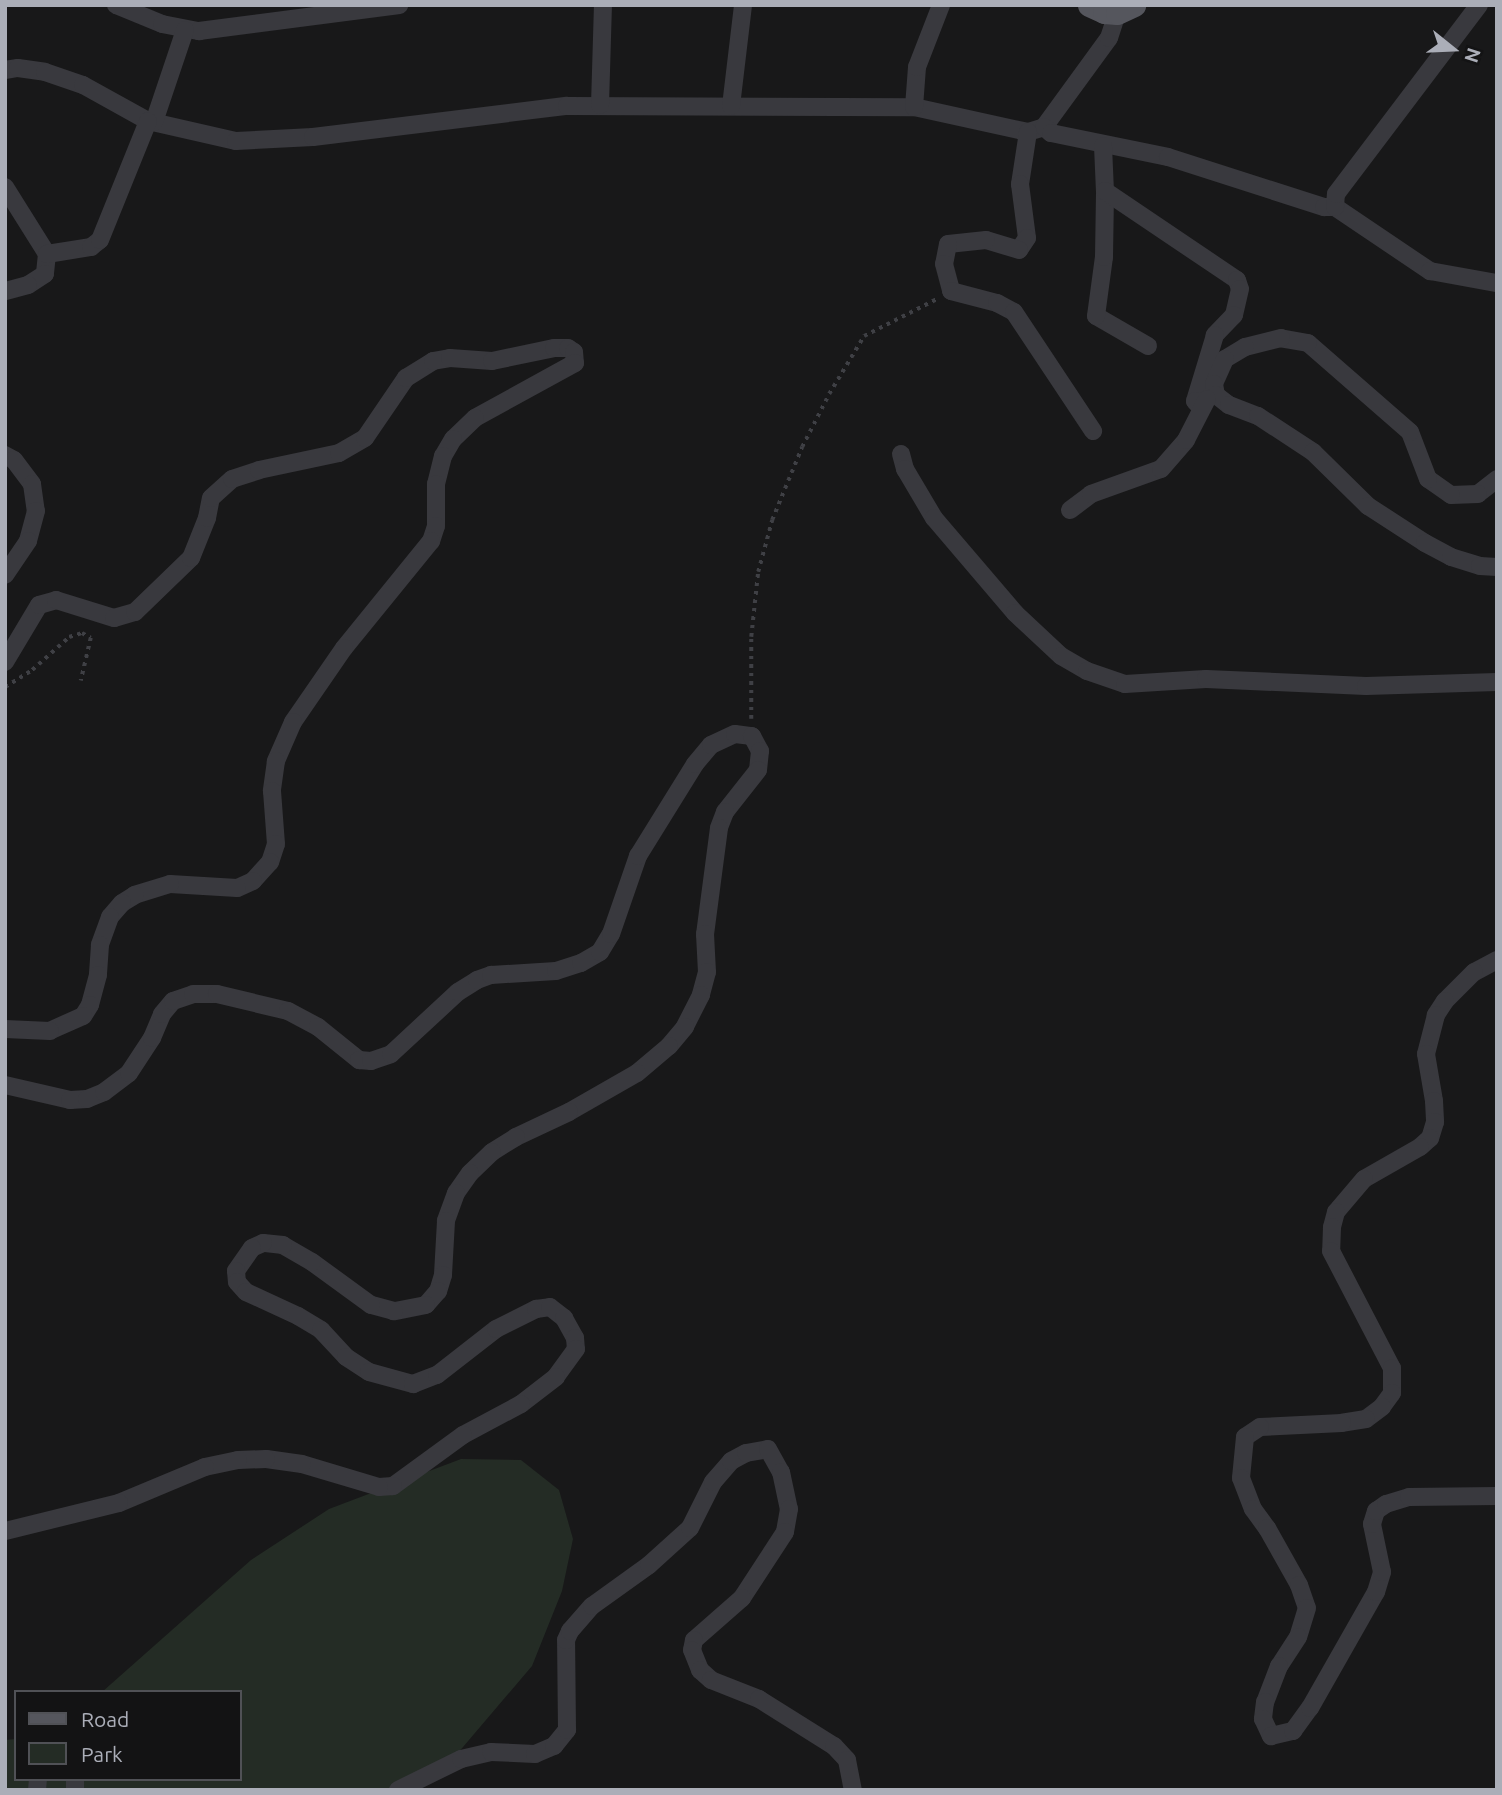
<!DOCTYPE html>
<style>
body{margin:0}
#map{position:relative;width:1502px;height:1795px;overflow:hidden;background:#181819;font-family:Ubuntu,sans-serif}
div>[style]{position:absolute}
.green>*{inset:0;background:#242c25}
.path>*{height:3.5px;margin-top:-1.75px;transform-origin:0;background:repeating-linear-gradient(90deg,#3f4045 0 3.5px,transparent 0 8.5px)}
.minor>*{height:18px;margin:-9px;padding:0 9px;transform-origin:9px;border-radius:9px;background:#39393e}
.major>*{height:23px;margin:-11.5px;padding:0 11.5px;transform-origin:11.5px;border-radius:11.5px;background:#55565d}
span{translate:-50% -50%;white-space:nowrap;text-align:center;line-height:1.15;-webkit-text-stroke:5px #131314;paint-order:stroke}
.frame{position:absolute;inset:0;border:7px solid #abaeb8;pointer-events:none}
.legend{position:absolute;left:14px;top:1690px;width:228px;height:91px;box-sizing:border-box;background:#131314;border:2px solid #505156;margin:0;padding:9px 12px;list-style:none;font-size:21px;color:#abaeb8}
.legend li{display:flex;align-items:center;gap:14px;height:35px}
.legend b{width:35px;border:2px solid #505156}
.north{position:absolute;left:1418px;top:14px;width:70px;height:70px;-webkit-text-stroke:5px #131314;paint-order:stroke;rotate:108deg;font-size:19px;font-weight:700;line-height:28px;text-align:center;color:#abaeb8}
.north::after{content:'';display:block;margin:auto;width:24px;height:32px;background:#abaeb8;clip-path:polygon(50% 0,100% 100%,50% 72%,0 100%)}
</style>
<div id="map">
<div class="green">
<i style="clip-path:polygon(461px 1459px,521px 1460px,559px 1490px,573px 1539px,562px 1591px,532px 1666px,446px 1767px,419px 1790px,5px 1790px,5px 1740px,16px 1739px,16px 1779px,240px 1779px,240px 1692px,102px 1692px,251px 1560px,329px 1509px)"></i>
</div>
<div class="path">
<i style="left:5px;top:687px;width:32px;rotate:-32deg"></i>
<i style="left:32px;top:670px;width:50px;rotate:-41.7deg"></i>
<i style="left:69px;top:637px;width:14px;rotate:-17deg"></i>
<i style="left:82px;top:633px;width:10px;rotate:29deg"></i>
<i style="left:91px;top:638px;width:44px;rotate:103.1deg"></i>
<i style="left:751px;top:719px;width:82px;rotate:-90deg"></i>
<i style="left:751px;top:637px;width:65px;rotate:-83.9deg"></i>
<i style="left:758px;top:572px;width:54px;rotate:-74.9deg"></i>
<i style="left:772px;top:520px;width:79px;rotate:-67.7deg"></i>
<i style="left:802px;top:447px;width:59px;rotate:-63deg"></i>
<i style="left:829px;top:394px;width:68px;rotate:-58.9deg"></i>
<i style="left:864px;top:336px;width:82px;rotate:-26.9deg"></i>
</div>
<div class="minor">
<i style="left:116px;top:5px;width:50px;rotate:22.4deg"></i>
<i style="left:162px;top:24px;width:38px;rotate:11deg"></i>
<i style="left:199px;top:31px;width:202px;rotate:-7.4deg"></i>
<i style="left:5px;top:70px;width:13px;rotate:-9deg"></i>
<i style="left:18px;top:68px;width:27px;rotate:8deg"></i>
<i style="left:45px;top:72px;width:40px;rotate:18.9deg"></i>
<i style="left:83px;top:85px;width:74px;rotate:29deg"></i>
<i style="left:148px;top:121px;width:90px;rotate:12.8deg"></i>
<i style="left:236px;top:141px;width:77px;rotate:-3deg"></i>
<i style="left:313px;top:137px;width:256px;rotate:-7deg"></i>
<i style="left:567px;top:106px;width:347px;rotate:0.2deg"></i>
<i style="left:914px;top:107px;width:117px;rotate:12.4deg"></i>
<i style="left:1028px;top:132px;width:17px;rotate:-17deg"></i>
<i style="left:1044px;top:127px;width:110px;rotate:-53.9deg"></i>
<i style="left:1109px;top:38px;width:26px;rotate:-72deg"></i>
<i style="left:600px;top:105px;width:100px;rotate:-88.3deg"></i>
<i style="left:731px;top:106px;width:102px;rotate:-83.2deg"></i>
<i style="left:914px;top:107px;width:40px;rotate:-85.7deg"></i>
<i style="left:917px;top:67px;width:66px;rotate:-68.8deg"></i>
<i style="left:154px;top:122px;width:97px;rotate:-71.4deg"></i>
<i style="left:1044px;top:127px;width:9px;rotate:41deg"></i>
<i style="left:1051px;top:133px;width:119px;rotate:11.6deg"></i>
<i style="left:1168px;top:157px;width:164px;rotate:17.8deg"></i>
<i style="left:1324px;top:207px;width:11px"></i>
<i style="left:1335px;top:207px;width:115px;rotate:34deg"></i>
<i style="left:1430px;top:271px;width:68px;rotate:10.2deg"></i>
<i style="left:1028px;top:132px;width:53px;rotate:98.7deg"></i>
<i style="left:1020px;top:184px;width:54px;rotate:82.6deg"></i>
<i style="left:1027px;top:238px;width:14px;rotate:124deg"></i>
<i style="left:1019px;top:250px;width:34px;rotate:-163deg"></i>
<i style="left:986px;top:240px;width:38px;rotate:174deg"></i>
<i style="left:948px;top:244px;width:20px;rotate:101deg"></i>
<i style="left:944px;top:264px;width:28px;rotate:75deg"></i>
<i style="left:951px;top:291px;width:48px;rotate:14.6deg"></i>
<i style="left:997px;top:303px;width:19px;rotate:28deg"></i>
<i style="left:1014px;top:312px;width:143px;rotate:56.4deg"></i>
<i style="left:1103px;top:146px;width:45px;rotate:87.5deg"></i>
<i style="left:5px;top:187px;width:79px;rotate:57.9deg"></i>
<i style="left:47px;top:254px;width:20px;rotate:96deg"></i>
<i style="left:45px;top:274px;width:20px;rotate:147deg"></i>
<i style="left:28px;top:285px;width:24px;rotate:165deg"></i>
<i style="left:1335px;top:207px;width:13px;rotate:-86deg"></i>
<i style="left:1336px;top:194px;width:237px;rotate:-52.9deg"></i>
<i style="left:47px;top:254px;width:45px;rotate:-9deg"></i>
<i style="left:91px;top:247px;width:11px;rotate:-38deg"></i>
<i style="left:100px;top:240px;width:128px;rotate:-68deg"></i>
<i style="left:1148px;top:346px;width:60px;rotate:-150deg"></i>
<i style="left:1096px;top:316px;width:60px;rotate:-82.3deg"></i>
<i style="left:1104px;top:257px;width:66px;rotate:-89.1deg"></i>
<i style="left:1105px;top:191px;width:159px;rotate:34deg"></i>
<i style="left:1237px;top:280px;width:9px;rotate:72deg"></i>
<i style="left:1240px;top:289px;width:27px;rotate:103deg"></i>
<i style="left:1234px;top:315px;width:28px;rotate:134deg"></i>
<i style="left:1215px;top:335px;width:69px;rotate:106.9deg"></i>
<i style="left:1195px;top:401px;width:9px;rotate:49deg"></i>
<i style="left:901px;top:454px;width:16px;rotate:75deg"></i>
<i style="left:905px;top:469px;width:57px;rotate:59.4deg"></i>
<i style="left:934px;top:518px;width:125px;rotate:49.5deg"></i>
<i style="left:1015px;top:613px;width:63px;rotate:43.1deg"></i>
<i style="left:1061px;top:656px;width:30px;rotate:30deg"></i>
<i style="left:1087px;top:671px;width:40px;rotate:18.9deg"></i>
<i style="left:1125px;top:684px;width:81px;rotate:-3.5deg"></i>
<i style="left:1206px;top:679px;width:160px;rotate:2.5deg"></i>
<i style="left:1366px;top:686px;width:131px;rotate:-1.7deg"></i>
<i style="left:5px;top:455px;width:10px;rotate:29deg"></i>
<i style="left:14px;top:460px;width:30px;rotate:53deg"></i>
<i style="left:32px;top:484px;width:27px;rotate:82deg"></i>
<i style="left:36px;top:511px;width:31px;rotate:105deg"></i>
<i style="left:28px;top:541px;width:41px;rotate:124.1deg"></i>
<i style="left:1497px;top:479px;width:24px;rotate:142deg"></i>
<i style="left:1478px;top:494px;width:27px;rotate:178deg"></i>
<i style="left:1451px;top:495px;width:28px;rotate:-145deg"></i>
<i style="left:1428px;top:479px;width:50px;rotate:-111deg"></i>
<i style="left:1410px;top:432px;width:135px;rotate:-138.9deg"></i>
<i style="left:1308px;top:343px;width:27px;rotate:-170deg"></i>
<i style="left:1281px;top:338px;width:37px;rotate:166deg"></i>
<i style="left:1245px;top:347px;width:23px;rotate:149deg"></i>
<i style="left:1225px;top:359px;width:27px;rotate:114deg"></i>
<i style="left:1214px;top:384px;width:11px;rotate:80deg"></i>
<i style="left:1216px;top:395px;width:16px;rotate:38deg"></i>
<i style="left:1229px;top:405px;width:31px;rotate:21deg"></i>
<i style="left:1258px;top:416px;width:66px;rotate:33.2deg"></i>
<i style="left:1313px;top:452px;width:77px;rotate:44.5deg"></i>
<i style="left:1368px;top:506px;width:68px;rotate:33deg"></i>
<i style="left:1425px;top:543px;width:30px;rotate:28deg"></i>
<i style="left:1451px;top:557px;width:30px;rotate:17deg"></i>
<i style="left:1480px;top:566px;width:17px;rotate:3deg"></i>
<i style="left:1070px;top:510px;width:26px;rotate:-37deg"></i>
<i style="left:1091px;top:494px;width:74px;rotate:-19.7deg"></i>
<i style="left:1161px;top:469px;width:38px;rotate:-49deg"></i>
<i style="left:1186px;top:440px;width:46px;rotate:-62.9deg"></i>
<i style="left:5px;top:662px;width:66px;rotate:-59.2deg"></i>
<i style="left:39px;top:605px;width:18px;rotate:-16deg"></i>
<i style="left:56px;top:600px;width:61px;rotate:17.2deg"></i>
<i style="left:114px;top:618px;width:22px;rotate:-16deg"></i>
<i style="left:135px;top:612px;width:78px;rotate:-44deg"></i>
<i style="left:191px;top:558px;width:43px;rotate:-68.2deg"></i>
<i style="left:207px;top:518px;width:20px;rotate:-79deg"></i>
<i style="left:211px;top:498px;width:28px;rotate:-42deg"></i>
<i style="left:232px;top:479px;width:28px;rotate:-18deg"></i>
<i style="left:259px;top:470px;width:82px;rotate:-12deg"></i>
<i style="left:339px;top:453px;width:30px;rotate:-30deg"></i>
<i style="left:365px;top:438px;width:73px;rotate:-55.7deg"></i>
<i style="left:406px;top:378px;width:32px;rotate:-32deg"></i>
<i style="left:433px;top:361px;width:17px;rotate:-10deg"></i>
<i style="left:450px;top:358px;width:42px;rotate:4.1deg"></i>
<i style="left:492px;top:361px;width:63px;rotate:-11.8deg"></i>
<i style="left:554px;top:348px;width:14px"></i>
<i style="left:568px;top:348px;width:7px;rotate:34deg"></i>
<i style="left:574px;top:352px;width:11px;rotate:85deg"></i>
<i style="left:575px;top:363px;width:114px;rotate:151.2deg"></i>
<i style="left:475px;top:418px;width:30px;rotate:136deg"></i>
<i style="left:453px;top:439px;width:20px;rotate:120deg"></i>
<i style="left:443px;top:456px;width:29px;rotate:104deg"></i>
<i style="left:436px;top:484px;width:42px;rotate:90deg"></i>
<i style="left:436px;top:526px;width:16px;rotate:108deg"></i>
<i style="left:431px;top:541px;width:138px;rotate:129.1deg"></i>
<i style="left:344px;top:648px;width:90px;rotate:124.6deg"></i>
<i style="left:293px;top:722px;width:43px;rotate:113.6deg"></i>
<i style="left:276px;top:761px;width:30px;rotate:98deg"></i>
<i style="left:272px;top:791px;width:53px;rotate:85.7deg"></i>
<i style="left:276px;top:844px;width:19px;rotate:108deg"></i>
<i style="left:270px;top:862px;width:25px;rotate:132deg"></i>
<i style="left:253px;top:881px;width:17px;rotate:156deg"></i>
<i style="left:237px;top:888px;width:67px;rotate:-176.6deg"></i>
<i style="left:170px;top:884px;width:37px;rotate:163deg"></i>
<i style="left:135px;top:895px;width:15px;rotate:148deg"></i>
<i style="left:122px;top:903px;width:18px;rotate:131deg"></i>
<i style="left:110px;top:917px;width:30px;rotate:110deg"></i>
<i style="left:100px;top:945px;width:30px;rotate:94deg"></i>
<i style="left:98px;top:975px;width:31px;rotate:105deg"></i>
<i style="left:90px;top:1005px;width:13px;rotate:122deg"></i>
<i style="left:83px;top:1016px;width:36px;rotate:156deg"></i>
<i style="left:50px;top:1031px;width:45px;rotate:-177.5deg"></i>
<i style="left:1497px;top:960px;width:26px;rotate:152deg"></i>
<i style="left:1474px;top:972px;width:41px;rotate:135deg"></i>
<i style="left:1445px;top:1001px;width:17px;rotate:123deg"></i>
<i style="left:1436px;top:1015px;width:40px;rotate:104.4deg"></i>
<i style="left:1426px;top:1054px;width:48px;rotate:80.3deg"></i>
<i style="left:1434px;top:1101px;width:21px;rotate:87deg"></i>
<i style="left:1435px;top:1122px;width:17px;rotate:107deg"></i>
<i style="left:1430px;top:1138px;width:13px;rotate:138deg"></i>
<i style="left:1420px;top:1147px;width:64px;rotate:150.3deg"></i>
<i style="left:1364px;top:1179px;width:43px;rotate:130.3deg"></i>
<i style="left:1336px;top:1212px;width:16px;rotate:105deg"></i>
<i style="left:1332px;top:1227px;width:24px;rotate:92deg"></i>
<i style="left:1331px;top:1251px;width:132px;rotate:62.5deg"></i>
<i style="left:1392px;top:1368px;width:25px;rotate:90deg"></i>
<i style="left:1392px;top:1393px;width:17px;rotate:126deg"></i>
<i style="left:1382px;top:1407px;width:20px;rotate:143deg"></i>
<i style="left:1366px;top:1419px;width:24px;rotate:171deg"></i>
<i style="left:1342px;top:1423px;width:82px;rotate:177.2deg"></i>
<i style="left:1260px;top:1427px;width:18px;rotate:146deg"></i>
<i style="left:1245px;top:1437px;width:41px;rotate:95.6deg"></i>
<i style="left:1241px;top:1478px;width:33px;rotate:69deg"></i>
<i style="left:1253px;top:1509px;width:24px;rotate:54deg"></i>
<i style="left:1267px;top:1528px;width:65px;rotate:60.7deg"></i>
<i style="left:1299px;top:1585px;width:24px;rotate:71deg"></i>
<i style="left:1307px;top:1608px;width:30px;rotate:107deg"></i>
<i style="left:1298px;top:1637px;width:35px;rotate:123deg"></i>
<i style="left:1279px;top:1666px;width:39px;rotate:111deg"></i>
<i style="left:1265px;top:1702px;width:17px;rotate:97deg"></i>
<i style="left:1263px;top:1719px;width:19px;rotate:65deg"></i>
<i style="left:1271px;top:1736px;width:23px;rotate:-13deg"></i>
<i style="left:1293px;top:1731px;width:29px;rotate:-54deg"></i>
<i style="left:1310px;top:1708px;width:133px;rotate:-60.4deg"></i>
<i style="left:1376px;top:1592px;width:21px;rotate:-73deg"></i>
<i style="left:1382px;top:1572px;width:49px;rotate:-101.8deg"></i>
<i style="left:1372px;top:1524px;width:14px;rotate:-73deg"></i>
<i style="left:1376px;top:1511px;width:12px;rotate:-35deg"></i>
<i style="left:1386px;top:1504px;width:24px;rotate:-17deg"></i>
<i style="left:1409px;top:1497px;width:88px;rotate:-0.7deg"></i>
<i style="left:5px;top:1085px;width:67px;rotate:13deg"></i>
<i style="left:70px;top:1100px;width:17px;rotate:-3deg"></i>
<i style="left:87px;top:1099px;width:18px;rotate:-22deg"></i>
<i style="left:104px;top:1092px;width:31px;rotate:-37deg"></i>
<i style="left:129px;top:1073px;width:42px;rotate:-56.7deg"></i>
<i style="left:152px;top:1038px;width:26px;rotate:-67deg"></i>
<i style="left:162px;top:1014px;width:17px;rotate:-50deg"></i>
<i style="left:173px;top:1001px;width:21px;rotate:-19deg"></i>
<i style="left:193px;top:994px;width:24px"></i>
<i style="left:217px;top:994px;width:73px;rotate:13.5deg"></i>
<i style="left:288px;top:1011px;width:34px;rotate:28deg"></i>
<i style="left:318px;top:1027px;width:53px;rotate:38.8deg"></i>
<i style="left:359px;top:1060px;width:12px;rotate:5deg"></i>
<i style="left:371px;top:1061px;width:21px;rotate:-19deg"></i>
<i style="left:391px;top:1054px;width:91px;rotate:-42.8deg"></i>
<i style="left:458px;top:992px;width:22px;rotate:-32deg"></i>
<i style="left:477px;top:980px;width:15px;rotate:-20deg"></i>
<i style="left:491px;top:975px;width:65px;rotate:-3.5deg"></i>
<i style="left:556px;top:971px;width:26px;rotate:-18deg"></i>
<i style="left:581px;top:963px;width:22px;rotate:-30deg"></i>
<i style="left:600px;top:952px;width:21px;rotate:-59deg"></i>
<i style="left:611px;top:934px;width:83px;rotate:-70.9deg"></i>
<i style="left:638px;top:856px;width:108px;rotate:-58.2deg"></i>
<i style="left:695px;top:764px;width:25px;rotate:-50deg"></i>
<i style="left:711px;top:745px;width:26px;rotate:-25deg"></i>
<i style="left:735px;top:734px;width:17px;rotate:7deg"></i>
<i style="left:752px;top:736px;width:17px;rotate:62deg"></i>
<i style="left:760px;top:751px;width:19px;rotate:96deg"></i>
<i style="left:758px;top:770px;width:53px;rotate:128.2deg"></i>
<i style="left:725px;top:812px;width:17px;rotate:111deg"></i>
<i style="left:719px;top:828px;width:107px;rotate:97.5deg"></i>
<i style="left:705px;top:934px;width:38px;rotate:87deg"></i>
<i style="left:707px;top:972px;width:24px;rotate:105deg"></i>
<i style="left:701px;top:995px;width:36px;rotate:117deg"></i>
<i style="left:685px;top:1027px;width:25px;rotate:130deg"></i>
<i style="left:669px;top:1046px;width:42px;rotate:139.8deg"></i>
<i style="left:637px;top:1073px;width:78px;rotate:150.2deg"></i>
<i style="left:569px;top:1112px;width:59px;rotate:154.7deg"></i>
<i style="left:516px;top:1137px;width:28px;rotate:148deg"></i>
<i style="left:492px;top:1152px;width:30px;rotate:136deg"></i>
<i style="left:470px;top:1173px;width:24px;rotate:125deg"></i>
<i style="left:456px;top:1193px;width:30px;rotate:110deg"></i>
<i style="left:446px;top:1221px;width:54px;rotate:93.2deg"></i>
<i style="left:443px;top:1275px;width:17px;rotate:107deg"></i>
<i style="left:438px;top:1291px;width:18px;rotate:131deg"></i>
<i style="left:426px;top:1305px;width:33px;rotate:169deg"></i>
<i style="left:394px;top:1311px;width:24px;rotate:-165deg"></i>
<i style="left:371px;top:1305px;width:73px;rotate:-143.9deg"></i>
<i style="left:312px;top:1262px;width:34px;rotate:-150deg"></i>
<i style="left:283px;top:1245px;width:20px;rotate:-174deg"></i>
<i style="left:263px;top:1243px;width:12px;rotate:156deg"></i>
<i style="left:252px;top:1248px;width:28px;rotate:125deg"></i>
<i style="left:236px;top:1271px;width:11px;rotate:85deg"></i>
<i style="left:237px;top:1282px;width:13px;rotate:48deg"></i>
<i style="left:246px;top:1292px;width:57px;rotate:24.8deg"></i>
<i style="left:298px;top:1316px;width:27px;rotate:31deg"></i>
<i style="left:321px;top:1330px;width:37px;rotate:47deg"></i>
<i style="left:346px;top:1357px;width:27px;rotate:33deg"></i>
<i style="left:369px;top:1372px;width:46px;rotate:15.3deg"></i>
<i style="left:413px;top:1384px;width:26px;rotate:-21deg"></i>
<i style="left:437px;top:1375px;width:75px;rotate:-37.9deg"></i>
<i style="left:496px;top:1329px;width:45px;rotate:-26.6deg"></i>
<i style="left:536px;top:1309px;width:14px;rotate:-8deg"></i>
<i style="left:550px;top:1307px;width:18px;rotate:38deg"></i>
<i style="left:564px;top:1318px;width:23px;rotate:61deg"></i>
<i style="left:575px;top:1338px;width:11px;rotate:85deg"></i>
<i style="left:576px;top:1349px;width:34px;rotate:126deg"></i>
<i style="left:556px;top:1377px;width:44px;rotate:142.4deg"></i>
<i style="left:521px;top:1404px;width:66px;rotate:151.9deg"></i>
<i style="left:463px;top:1435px;width:87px;rotate:143.9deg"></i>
<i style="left:393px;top:1486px;width:14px;rotate:176deg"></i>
<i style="left:379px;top:1487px;width:80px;rotate:-163.4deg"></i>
<i style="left:302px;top:1464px;width:36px;rotate:-172deg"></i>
<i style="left:266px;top:1459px;width:28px;rotate:178deg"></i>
<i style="left:238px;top:1460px;width:34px;rotate:168deg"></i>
<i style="left:205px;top:1467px;width:93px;rotate:157.3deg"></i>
<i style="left:119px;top:1503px;width:117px;rotate:166.2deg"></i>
<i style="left:37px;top:1790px;width:11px;rotate:-85deg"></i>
<i style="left:75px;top:1790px;width:11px;rotate:-90deg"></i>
<i style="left:398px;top:1790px;width:70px;rotate:-26.2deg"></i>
<i style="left:461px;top:1759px;width:31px;rotate:-13deg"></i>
<i style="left:491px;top:1752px;width:44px;rotate:2.6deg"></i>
<i style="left:535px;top:1754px;width:21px;rotate:-23deg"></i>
<i style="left:554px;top:1746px;width:21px;rotate:-51deg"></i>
<i style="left:567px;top:1730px;width:90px;rotate:-90.6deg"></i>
<i style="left:566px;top:1640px;width:10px;rotate:-66deg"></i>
<i style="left:570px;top:1631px;width:33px;rotate:-49deg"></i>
<i style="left:592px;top:1606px;width:70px;rotate:-35.7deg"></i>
<i style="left:649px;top:1565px;width:55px;rotate:-42.1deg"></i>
<i style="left:690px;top:1528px;width:51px;rotate:-63.4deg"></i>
<i style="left:713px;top:1482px;width:28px;rotate:-49deg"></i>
<i style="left:731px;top:1461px;width:17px;rotate:-28deg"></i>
<i style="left:746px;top:1453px;width:22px;rotate:-10deg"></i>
<i style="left:768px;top:1449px;width:26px;rotate:61deg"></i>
<i style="left:781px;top:1472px;width:38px;rotate:78deg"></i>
<i style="left:789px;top:1509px;width:23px;rotate:100deg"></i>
<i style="left:785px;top:1532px;width:79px;rotate:123.1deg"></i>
<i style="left:742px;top:1598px;width:64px;rotate:138.8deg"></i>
<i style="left:694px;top:1640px;width:10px;rotate:101deg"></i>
<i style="left:692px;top:1650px;width:22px;rotate:68deg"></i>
<i style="left:700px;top:1670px;width:15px;rotate:42deg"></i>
<i style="left:711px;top:1680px;width:52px;rotate:21.6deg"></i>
<i style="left:759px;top:1699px;width:89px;rotate:32.1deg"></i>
<i style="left:834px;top:1746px;width:19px;rotate:47deg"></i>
<i style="left:847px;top:1760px;width:31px;rotate:79deg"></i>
</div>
<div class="major">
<i style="left:1089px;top:5px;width:17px;rotate:25deg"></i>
<i style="left:1104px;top:12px;width:13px;rotate:4deg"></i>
<i style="left:1117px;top:13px;width:19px;rotate:-25deg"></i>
</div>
<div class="frame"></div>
<ul class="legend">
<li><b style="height:9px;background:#55565d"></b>Road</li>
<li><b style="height:19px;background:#242c25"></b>Park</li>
</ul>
<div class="north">N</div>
</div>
